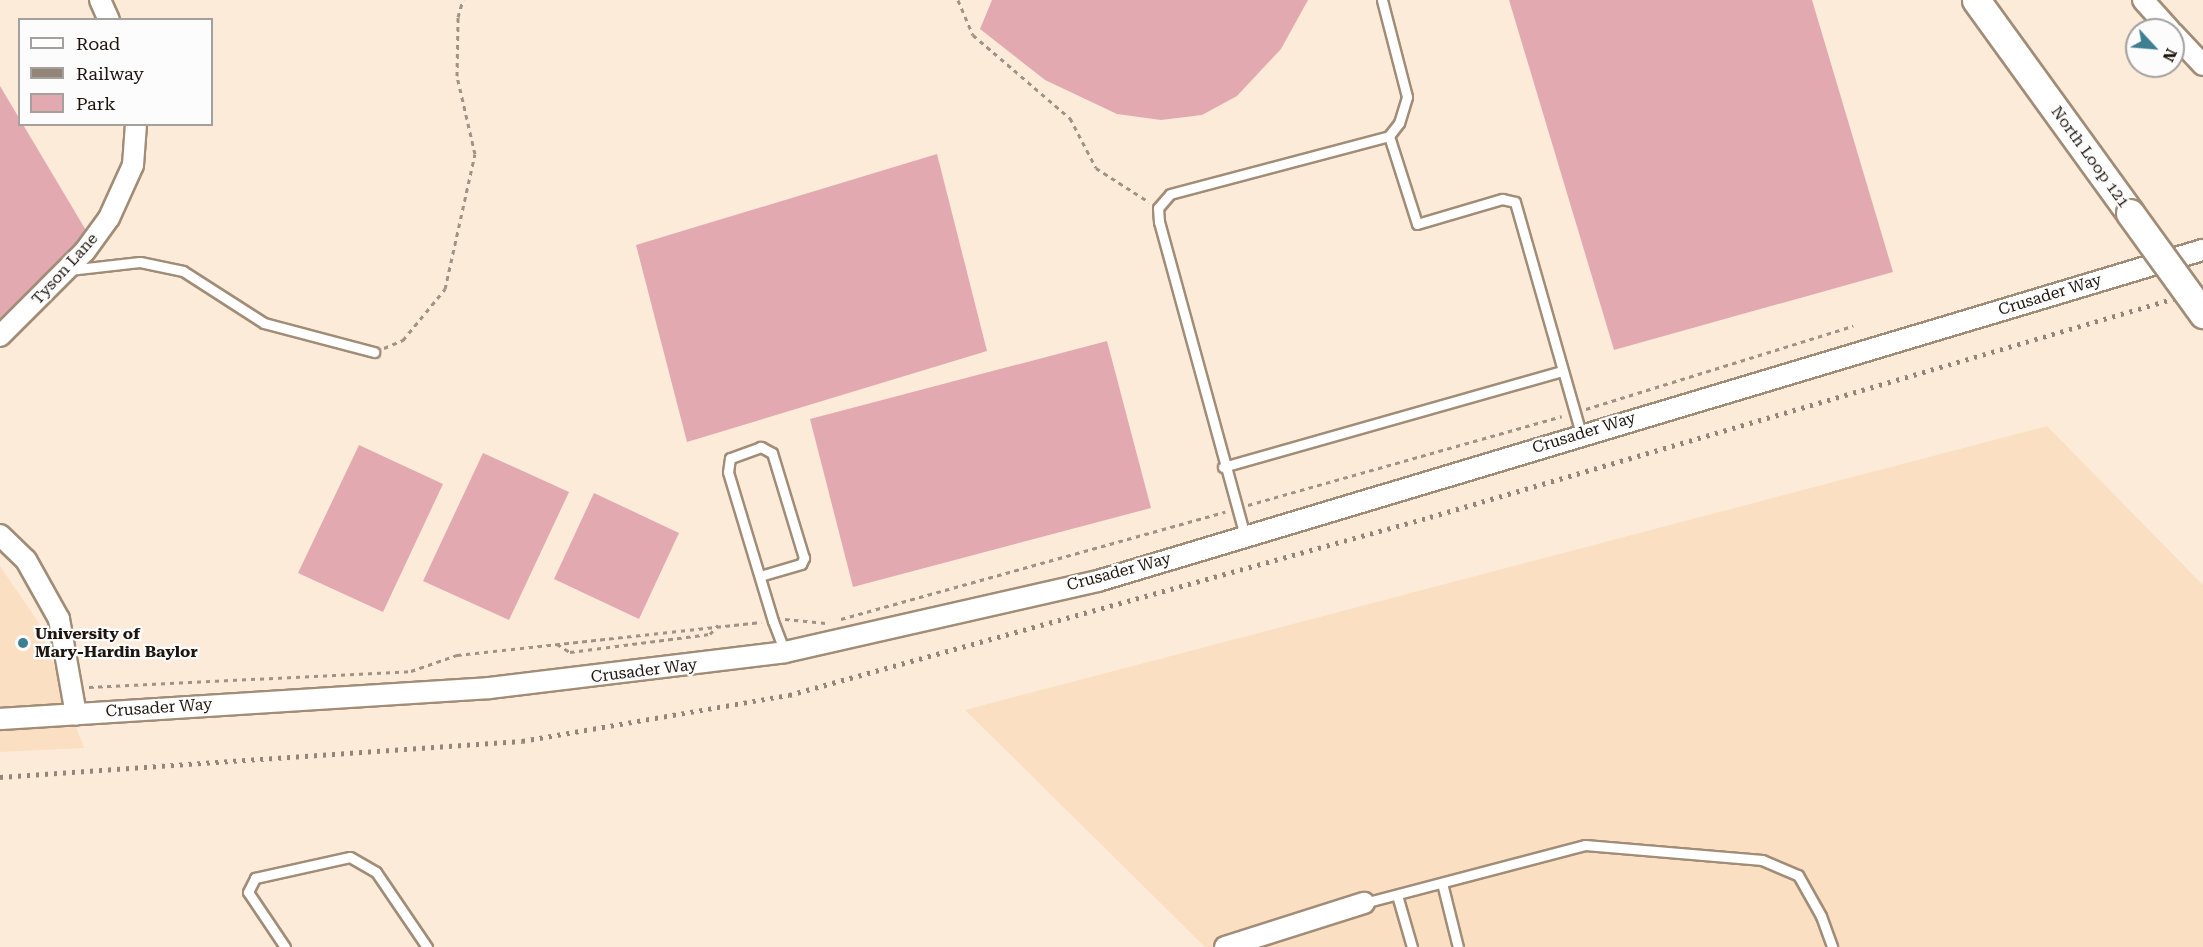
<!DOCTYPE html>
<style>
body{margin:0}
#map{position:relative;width:2203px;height:947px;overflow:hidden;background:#fdebd9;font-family:"Roboto Serif",serif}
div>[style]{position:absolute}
.built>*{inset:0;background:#fbdfc2}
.green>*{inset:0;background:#e3a9b1}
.path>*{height:3px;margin-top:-1.5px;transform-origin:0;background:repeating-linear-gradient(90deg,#a09284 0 4.5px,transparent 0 9px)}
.roads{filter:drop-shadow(2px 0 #a18d77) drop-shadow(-2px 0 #a18d77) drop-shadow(0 2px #a18d77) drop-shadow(0 -2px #a18d77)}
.service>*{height:9px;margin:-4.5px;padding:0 4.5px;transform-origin:4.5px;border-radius:4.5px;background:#fff}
.minor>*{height:20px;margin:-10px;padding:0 10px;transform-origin:10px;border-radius:10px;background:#fff}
.secondary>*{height:27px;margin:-13.5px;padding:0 13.5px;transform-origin:13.5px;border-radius:13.5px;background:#fff}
.rail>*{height:4.5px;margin-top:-2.25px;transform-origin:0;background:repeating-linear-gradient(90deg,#938578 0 3px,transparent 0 9px)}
.bridges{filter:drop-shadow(2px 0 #a18d77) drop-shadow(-2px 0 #a18d77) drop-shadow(0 2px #a18d77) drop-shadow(0 -2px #a18d77)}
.secondary-bridge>*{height:27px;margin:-13.5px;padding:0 13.5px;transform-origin:13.5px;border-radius:13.5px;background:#fff}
.dots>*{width:16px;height:16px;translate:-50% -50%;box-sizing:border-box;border:3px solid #fcfcfc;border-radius:50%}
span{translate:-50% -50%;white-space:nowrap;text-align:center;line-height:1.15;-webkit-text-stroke:4.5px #fcfcfc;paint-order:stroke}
.street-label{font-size:16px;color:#1e160e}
.poi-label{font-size:16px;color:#1e160e;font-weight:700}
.left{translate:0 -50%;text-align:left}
.legend{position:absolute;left:18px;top:18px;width:195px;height:108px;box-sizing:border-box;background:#fcfcfc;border:2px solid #a3a09d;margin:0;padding:8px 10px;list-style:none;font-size:18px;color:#1e160e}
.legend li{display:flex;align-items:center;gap:12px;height:30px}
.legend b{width:30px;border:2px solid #a3a09d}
.north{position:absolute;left:2125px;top:18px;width:60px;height:60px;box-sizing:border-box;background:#fcfcfc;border:2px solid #a3a09d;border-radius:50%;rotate:116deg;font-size:16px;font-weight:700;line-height:24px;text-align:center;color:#1e160e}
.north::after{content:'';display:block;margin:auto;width:21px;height:27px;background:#3e8091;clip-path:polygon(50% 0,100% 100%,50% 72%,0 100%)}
</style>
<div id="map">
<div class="built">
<i style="clip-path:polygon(2047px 426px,2203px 585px,2203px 947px,1205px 947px,965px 710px)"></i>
<i style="clip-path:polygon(0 566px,37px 620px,84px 748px,0 752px)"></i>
</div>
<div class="green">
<i style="clip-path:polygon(992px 0,1308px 0,1281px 49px,1237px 96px,1202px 115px,1161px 120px,1117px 114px,1045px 80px,980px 29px)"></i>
<i style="clip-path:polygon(1509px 0,1812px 0,1893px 272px,1614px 350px)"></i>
<i style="clip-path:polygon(0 86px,87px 232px,0 318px)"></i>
<i style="clip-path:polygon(937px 154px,987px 351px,687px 442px,636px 245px)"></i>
<i style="clip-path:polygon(1107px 341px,1151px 508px,853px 587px,810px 419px)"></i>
<i style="clip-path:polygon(359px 445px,443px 484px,383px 612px,298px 573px)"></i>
<i style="clip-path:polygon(483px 453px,569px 492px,509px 620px,423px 581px)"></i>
<i style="clip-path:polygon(594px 493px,679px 533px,639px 619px,554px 579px)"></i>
</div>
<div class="path">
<i style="left:958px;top:0;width:38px;rotate:67deg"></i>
<i style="left:973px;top:35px;width:128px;rotate:40.6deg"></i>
<i style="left:1070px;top:118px;width:56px;rotate:62.5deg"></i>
<i style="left:1096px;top:168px;width:63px;rotate:32.7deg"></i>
<i style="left:384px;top:348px;width:21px;rotate:-23deg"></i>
<i style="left:403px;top:340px;width:66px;rotate:-50.5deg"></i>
<i style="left:445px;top:289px;width:138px;rotate:-77.5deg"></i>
<i style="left:475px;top:154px;width:80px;rotate:-103deg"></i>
<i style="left:457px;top:76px;width:59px;rotate:-89deg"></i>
<i style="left:458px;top:17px;width:18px;rotate:-74deg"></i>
<i style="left:1586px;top:409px;width:280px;rotate:-17.3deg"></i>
<i style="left:1248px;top:505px;width:326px;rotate:-15.8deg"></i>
<i style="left:785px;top:619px;width:41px;rotate:5.6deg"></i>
<i style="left:841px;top:619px;width:399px;rotate:-15.6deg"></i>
<i style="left:557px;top:644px;width:15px;rotate:32deg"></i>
<i style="left:570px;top:652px;width:141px;rotate:-7.3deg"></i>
<i style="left:710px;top:634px;width:12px;rotate:-48deg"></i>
<i style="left:89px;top:687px;width:322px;rotate:-2.8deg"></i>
<i style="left:411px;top:671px;width:49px;rotate:-19.2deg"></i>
<i style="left:457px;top:655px;width:306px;rotate:-6.2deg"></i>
</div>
<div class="roads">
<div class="service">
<i style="left:1382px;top:0;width:100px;rotate:75.5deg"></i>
<i style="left:1407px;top:97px;width:27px;rotate:107deg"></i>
<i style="left:1399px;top:123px;width:16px;rotate:128deg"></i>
<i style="left:69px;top:270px;width:71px;rotate:-6.4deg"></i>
<i style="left:140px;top:262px;width:44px;rotate:11.8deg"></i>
<i style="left:183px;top:271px;width:96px;rotate:32.7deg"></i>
<i style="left:264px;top:323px;width:114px;rotate:14.8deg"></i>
<i style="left:1223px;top:467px;width:352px;rotate:-15.8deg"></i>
<i style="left:1245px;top:536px;width:326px;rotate:-105.3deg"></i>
<i style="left:1159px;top:222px;width:14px;rotate:-94deg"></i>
<i style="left:1158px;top:208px;width:18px;rotate:-49deg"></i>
<i style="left:1170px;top:194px;width:227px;rotate:-14.8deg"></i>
<i style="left:1389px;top:136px;width:92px;rotate:72.3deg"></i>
<i style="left:1417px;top:224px;width:89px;rotate:-16.4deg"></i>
<i style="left:1502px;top:199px;width:13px;rotate:13deg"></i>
<i style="left:1515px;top:202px;width:241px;rotate:74.1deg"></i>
<i style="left:760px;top:576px;width:43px;rotate:-16.3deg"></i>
<i style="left:801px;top:564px;width:7px;rotate:-63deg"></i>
<i style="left:804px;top:558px;width:110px;rotate:-106.9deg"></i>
<i style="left:772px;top:453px;width:13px;rotate:-151deg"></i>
<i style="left:761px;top:447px;width:33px;rotate:160deg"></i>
<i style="left:730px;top:458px;width:14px;rotate:98deg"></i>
<i style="left:728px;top:472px;width:156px;rotate:73.2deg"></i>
<i style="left:773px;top:621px;width:33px;rotate:69deg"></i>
<i style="left:1442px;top:883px;width:66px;rotate:76deg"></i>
<i style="left:1397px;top:895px;width:54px;rotate:73.9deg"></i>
<i style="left:1364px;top:903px;width:228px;rotate:-14.7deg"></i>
<i style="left:1585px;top:845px;width:178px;rotate:4.8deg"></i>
<i style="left:1762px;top:860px;width:39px;rotate:23deg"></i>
<i style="left:1798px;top:875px;width:47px;rotate:60.7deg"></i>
<i style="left:1821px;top:916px;width:33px;rotate:70deg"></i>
<i style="left:285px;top:947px;width:66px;rotate:-123.9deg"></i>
<i style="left:248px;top:892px;width:16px;rotate:-63deg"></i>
<i style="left:255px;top:878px;width:97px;rotate:-12.5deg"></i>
<i style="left:350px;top:857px;width:30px;rotate:30deg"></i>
<i style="left:376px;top:872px;width:91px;rotate:55.8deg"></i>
</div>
<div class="minor">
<i style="left:100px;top:0;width:22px;rotate:66deg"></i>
<i style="left:2143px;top:0;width:40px;rotate:48deg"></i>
<i style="left:2173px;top:33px;width:44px;rotate:46.8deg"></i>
<i style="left:0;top:336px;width:120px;rotate:-45deg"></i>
<i style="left:85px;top:251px;width:41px;rotate:-54deg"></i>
<i style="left:109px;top:218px;width:58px;rotate:-65.6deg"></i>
<i style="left:133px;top:165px;width:41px;rotate:-85.8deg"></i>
<i style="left:0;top:535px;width:36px;rotate:44deg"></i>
<i style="left:26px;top:560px;width:68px;rotate:60.8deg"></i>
<i style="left:59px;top:619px;width:97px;rotate:79.9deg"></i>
<i style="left:0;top:719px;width:490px;rotate:-3.6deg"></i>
<i style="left:489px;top:688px;width:298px;rotate:-6.9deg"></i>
<i style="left:785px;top:652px;width:321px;rotate:-12.8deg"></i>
<i style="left:1098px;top:581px;width:1154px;rotate:-16.68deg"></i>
<i style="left:1225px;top:947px;width:146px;rotate:-17.6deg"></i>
</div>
<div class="secondary">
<i style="left:1976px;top:0;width:263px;rotate:54.1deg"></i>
</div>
</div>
<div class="rail">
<i style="left:0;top:777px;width:523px;rotate:-3.95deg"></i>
<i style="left:522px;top:741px;width:271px;rotate:-9.8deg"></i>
<i style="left:789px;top:695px;width:665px;rotate:-15.52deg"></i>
<i style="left:1430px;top:517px;width:806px;rotate:-16.37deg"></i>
</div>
<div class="bridges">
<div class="secondary-bridge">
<i style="left:2130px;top:213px;width:125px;rotate:54.1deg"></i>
</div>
</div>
<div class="dots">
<i style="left:23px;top:643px;background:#3e8091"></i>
</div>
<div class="street-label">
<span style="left:2090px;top:157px;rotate:54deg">North Loop 121</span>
<span style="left:65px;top:269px;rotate:-48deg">Tyson Lane</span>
<span style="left:2050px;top:295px;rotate:-17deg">Crusader Way</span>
<span style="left:1584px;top:433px;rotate:-17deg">Crusader Way</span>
<span style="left:1119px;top:572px;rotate:-15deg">Crusader Way</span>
<span style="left:644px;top:671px;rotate:-7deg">Crusader Way</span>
<span style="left:159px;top:708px;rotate:-4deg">Crusader Way</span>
</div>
<div class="poi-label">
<span class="left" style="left:35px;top:643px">University of<br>Mary-Hardin Baylor</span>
</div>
<ul class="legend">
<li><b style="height:8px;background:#fff"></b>Road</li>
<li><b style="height:8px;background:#938578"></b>Railway</li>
<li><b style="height:16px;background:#e3a9b1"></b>Park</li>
</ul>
<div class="north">N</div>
</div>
